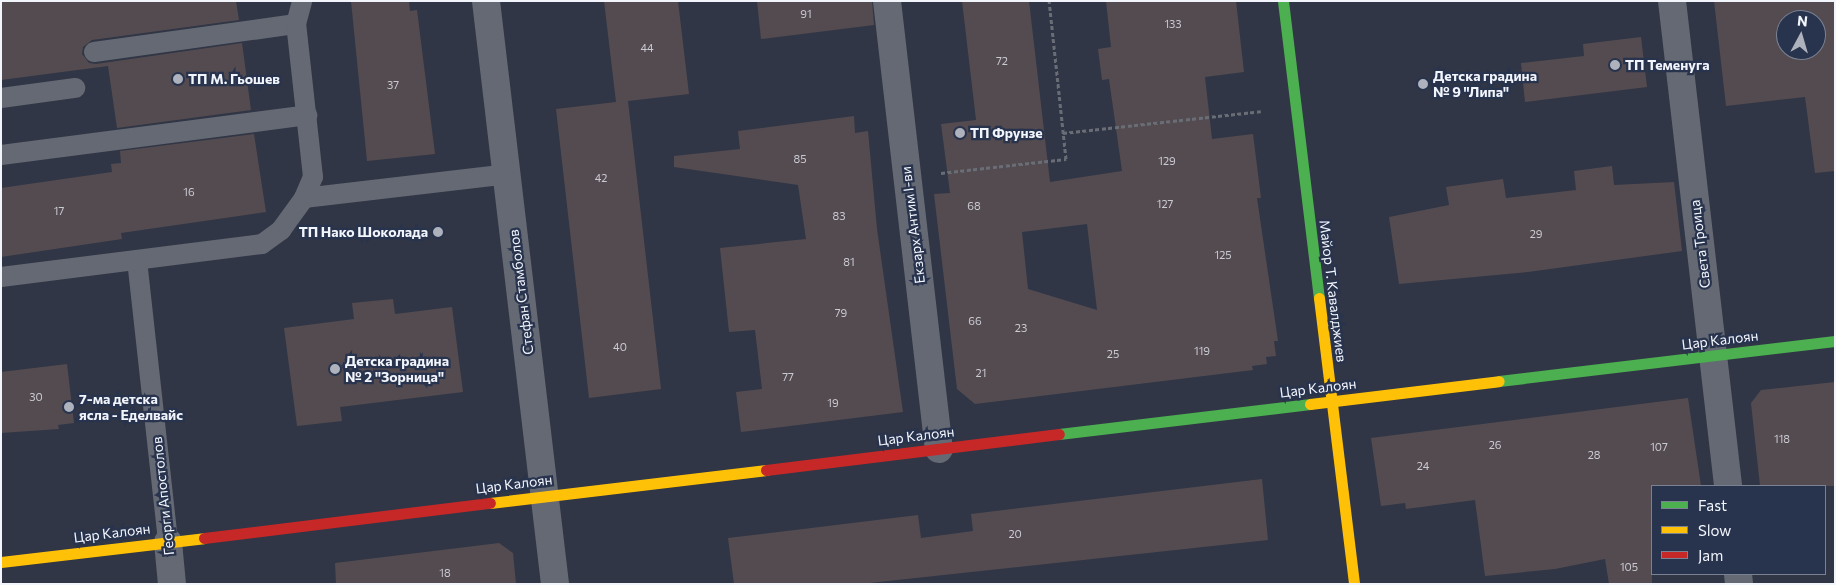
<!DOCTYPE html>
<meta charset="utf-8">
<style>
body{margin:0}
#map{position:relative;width:1836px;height:585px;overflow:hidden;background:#303645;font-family:Commissioner,sans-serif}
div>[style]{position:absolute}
.building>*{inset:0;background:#544b51}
.path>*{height:3px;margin-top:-1.5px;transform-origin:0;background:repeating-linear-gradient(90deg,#696d76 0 4px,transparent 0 6.5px)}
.lane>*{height:20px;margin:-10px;padding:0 10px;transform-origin:10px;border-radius:10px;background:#656974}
.street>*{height:28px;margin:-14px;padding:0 14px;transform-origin:14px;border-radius:14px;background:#656974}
.fast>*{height:11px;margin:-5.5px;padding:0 5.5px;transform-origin:5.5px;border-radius:5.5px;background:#4caf50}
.slow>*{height:11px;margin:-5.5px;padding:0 5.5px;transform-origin:5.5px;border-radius:5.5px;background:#ffc107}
.jam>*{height:11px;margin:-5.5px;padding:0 5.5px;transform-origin:5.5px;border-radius:5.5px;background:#c62828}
.dots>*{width:14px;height:14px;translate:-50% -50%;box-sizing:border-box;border:2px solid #28334d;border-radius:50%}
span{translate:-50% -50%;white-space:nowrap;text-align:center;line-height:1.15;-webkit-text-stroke:4.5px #28334d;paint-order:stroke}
.number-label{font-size:11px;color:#cacad1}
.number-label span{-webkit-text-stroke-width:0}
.poi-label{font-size:14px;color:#f2f5fc;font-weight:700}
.left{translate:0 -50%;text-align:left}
.right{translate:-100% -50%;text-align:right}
.street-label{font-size:14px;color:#f2f5fc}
.frame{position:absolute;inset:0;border:2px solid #f2f5fc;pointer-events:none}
.legend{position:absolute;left:1651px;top:485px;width:175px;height:90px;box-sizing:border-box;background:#28334d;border:1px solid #798193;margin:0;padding:6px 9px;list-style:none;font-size:15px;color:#f2f5fc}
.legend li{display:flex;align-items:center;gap:10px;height:25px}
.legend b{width:25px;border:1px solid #798193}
.north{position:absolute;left:1776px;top:10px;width:50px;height:50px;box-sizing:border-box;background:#28334d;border:1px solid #798193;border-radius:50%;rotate:6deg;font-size:14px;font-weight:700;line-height:20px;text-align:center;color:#f2f5fc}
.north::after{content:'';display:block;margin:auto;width:18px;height:22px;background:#aeb2bc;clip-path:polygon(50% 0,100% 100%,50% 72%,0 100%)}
</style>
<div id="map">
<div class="building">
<i style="clip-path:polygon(1px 1px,236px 1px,239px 20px,92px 40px,83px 47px,82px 54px,89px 63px,96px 64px,242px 43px,251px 110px,117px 128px,108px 66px,1px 80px)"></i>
<i style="clip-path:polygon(351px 1px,409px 1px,410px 11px,417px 10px,435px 154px,367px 161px)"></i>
<i style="clip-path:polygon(604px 1px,678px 1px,689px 94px,628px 101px,661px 389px,589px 398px,556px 109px,616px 102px)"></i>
<i style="clip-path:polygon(757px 1px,872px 1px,874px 25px,761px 39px)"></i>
<i style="clip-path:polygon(evenodd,962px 1px,1029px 1px,1050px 182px,1122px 171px,1109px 79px,1102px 80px,1098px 49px,1111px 47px,1106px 1px,1236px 1px,1244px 72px,1205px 77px,1212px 139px,1253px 134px,1261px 198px,1257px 198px,1278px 341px,1274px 341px,1276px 356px,1266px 357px,1267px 364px,1252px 366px,1253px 370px,975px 404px,957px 389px,934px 194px,950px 193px,941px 124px,976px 120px,962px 1px,1087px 224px,1097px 310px,1028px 289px,1022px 232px,1087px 224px)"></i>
<i style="clip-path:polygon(evenodd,1714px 1px,1835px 1px,1835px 171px,1815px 173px,1805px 97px,1726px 106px,1714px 1px,1786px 20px,1816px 20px,1816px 50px,1786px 50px,1786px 20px)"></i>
<i style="clip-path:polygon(1641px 37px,1647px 87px,1525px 102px,1521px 63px,1584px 56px,1583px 44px)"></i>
<i style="clip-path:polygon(854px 116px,855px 133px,868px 131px,877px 229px,903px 412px,741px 432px,736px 392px,762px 389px,755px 330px,729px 332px,720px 248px,806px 239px,798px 185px,674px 167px,674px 156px,740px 149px,738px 131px)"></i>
<i style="clip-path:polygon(254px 134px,266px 212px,121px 233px,122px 239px,1px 257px,1px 188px,112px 172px,111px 164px,121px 163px,120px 151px)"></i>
<i style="clip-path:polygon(1612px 166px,1614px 185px,1674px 182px,1682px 251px,1528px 272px,1399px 284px,1389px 217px,1449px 205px,1446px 187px,1503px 179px,1506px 198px,1576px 190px,1574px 171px)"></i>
<i style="clip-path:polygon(393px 299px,395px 314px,452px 307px,463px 392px,340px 407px,342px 421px,297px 426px,284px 328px,354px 319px,352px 303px)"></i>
<i style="clip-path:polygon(67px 364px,74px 423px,58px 425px,59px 429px,1px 433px,1px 372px)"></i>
<i style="clip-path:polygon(1835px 382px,1835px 486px,1760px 486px,1751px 403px,1761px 390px)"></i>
<i style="clip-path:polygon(1688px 398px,1701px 486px,1652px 486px,1652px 584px,1609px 584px,1605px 559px,1555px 569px,1485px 576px,1475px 500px,1406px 509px,1405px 503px,1381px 506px,1371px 438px)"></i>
<i style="clip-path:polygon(1262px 479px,1268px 540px,860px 584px,734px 584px,728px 538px,918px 515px,921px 538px,973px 531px,971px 514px)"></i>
<i style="clip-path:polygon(499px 543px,513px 553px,516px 584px,336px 584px,335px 563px)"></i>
</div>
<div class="path">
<i style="left:1063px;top:133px;width:199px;rotate:-6.3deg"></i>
<i style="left:941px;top:173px;width:126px;rotate:-6.4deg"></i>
<i style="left:1066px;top:159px;width:159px;rotate:-96.1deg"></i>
</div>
<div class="lane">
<i style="left:94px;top:52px;width:204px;rotate:-7.9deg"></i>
<i style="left:1px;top:98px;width:75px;rotate:-7.7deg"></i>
<i style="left:1px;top:155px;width:309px;rotate:-7.4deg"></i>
<i style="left:304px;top:198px;width:204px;rotate:-6.7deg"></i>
<i style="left:137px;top:260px;width:284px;rotate:83.7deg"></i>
<i style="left:1px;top:277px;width:263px;rotate:-7.2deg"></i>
<i style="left:262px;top:244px;width:24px;rotate:-36deg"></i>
<i style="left:281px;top:230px;width:39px;rotate:-54deg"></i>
<i style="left:304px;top:198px;width:23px;rotate:-67deg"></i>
<i style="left:313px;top:177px;width:154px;rotate:-96.3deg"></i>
<i style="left:296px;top:24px;width:24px;rotate:-75deg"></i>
</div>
<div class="street">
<i style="left:486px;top:1px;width:587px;rotate:83.25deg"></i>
<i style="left:887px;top:1px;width:451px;rotate:83.4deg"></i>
<i style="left:1672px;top:1px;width:488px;rotate:83.4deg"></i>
<i style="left:168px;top:542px;width:42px;rotate:84.6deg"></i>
<i style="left:1738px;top:574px;width:10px;rotate:84deg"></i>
</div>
<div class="fast">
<i style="left:1283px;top:1px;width:299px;rotate:83.1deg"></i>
<i style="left:1499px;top:381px;width:338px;rotate:-6.8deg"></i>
<i style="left:1059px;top:434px;width:253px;rotate:-6.8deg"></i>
</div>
<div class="slow">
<i style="left:1319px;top:298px;width:288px;rotate:83deg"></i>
<i style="left:1310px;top:404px;width:190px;rotate:-6.9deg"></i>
<i style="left:490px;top:503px;width:278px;rotate:-6.8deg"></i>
<i style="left:1px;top:562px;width:204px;rotate:-6.7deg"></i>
</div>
<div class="jam">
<i style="left:766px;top:470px;width:295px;rotate:-7deg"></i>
<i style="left:204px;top:538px;width:288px;rotate:-7deg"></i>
</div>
<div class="dots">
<i style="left:1615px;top:65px;background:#aeb2bc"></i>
<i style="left:178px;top:79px;background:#aeb2bc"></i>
<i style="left:1423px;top:84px;background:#aeb2bc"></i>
<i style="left:960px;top:133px;background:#aeb2bc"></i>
<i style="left:438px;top:232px;background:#aeb2bc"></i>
<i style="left:335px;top:369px;background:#aeb2bc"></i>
<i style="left:69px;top:407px;background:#aeb2bc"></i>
</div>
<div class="number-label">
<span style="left:806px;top:14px">91</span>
<span style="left:1173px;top:24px">133</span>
<span style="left:647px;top:48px">44</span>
<span style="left:1002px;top:61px">72</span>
<span style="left:393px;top:85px">37</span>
<span style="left:800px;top:159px">85</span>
<span style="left:1167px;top:161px">129</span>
<span style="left:601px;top:178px">42</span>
<span style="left:189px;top:192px">16</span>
<span style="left:1165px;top:204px">127</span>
<span style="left:974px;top:206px">68</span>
<span style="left:59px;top:211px">17</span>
<span style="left:839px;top:216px">83</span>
<span style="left:1536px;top:234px">29</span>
<span style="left:1223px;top:255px">125</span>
<span style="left:849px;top:262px">81</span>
<span style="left:841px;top:313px">79</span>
<span style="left:975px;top:321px">66</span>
<span style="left:1021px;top:328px">23</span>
<span style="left:620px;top:347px">40</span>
<span style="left:1202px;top:351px">119</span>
<span style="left:1113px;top:354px">25</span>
<span style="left:981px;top:373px">21</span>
<span style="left:788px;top:377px">77</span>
<span style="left:36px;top:397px">30</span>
<span style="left:833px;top:403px">19</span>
<span style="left:1782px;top:439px">118</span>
<span style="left:1495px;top:445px">26</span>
<span style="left:1659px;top:447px">107</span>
<span style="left:1594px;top:455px">28</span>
<span style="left:1423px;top:466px">24</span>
<span style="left:1015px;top:534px">20</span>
<span style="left:1629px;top:567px">105</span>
<span style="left:445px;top:573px">18</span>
</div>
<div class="poi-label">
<span class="left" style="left:1625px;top:65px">ТП Теменуга</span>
<span class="left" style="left:1433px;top:84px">Детска градина<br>№ 9 "Липа"</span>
<span class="left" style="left:188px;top:79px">ТП М. Гьошев</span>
<span class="left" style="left:970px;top:133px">ТП Фрунзе</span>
<span class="right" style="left:428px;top:232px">ТП Нако Шоколада</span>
<span class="left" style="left:345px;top:369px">Детска градина<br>№ 2 "Зорница"</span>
<span class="left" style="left:79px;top:407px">7-ма детска<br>ясла - Еделвайс</span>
</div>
<div class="street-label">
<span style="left:913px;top:225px;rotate:-97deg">Екзарх Антим I-ви</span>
<span style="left:1700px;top:244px;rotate:-97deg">Света Троица</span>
<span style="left:1333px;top:291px;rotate:83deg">Майор Т. Кавалджиев</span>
<span style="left:521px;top:292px;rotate:-97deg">Стефан Стамболов</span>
<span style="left:1720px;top:340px;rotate:-7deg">Цар Калоян</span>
<span style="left:1318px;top:388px;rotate:-7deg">Цар Калоян</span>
<span style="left:916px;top:436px;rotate:-7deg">Цар Калоян</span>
<span style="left:514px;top:484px;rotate:-7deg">Цар Калоян</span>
<span style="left:163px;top:496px;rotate:-96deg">Георги Апостолов</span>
<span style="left:112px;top:533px;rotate:-7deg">Цар Калоян</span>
</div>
<div class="frame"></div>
<ul class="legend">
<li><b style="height:6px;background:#4caf50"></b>Fast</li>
<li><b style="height:6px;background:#ffc107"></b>Slow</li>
<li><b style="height:6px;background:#c62828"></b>Jam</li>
</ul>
<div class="north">N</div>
</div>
